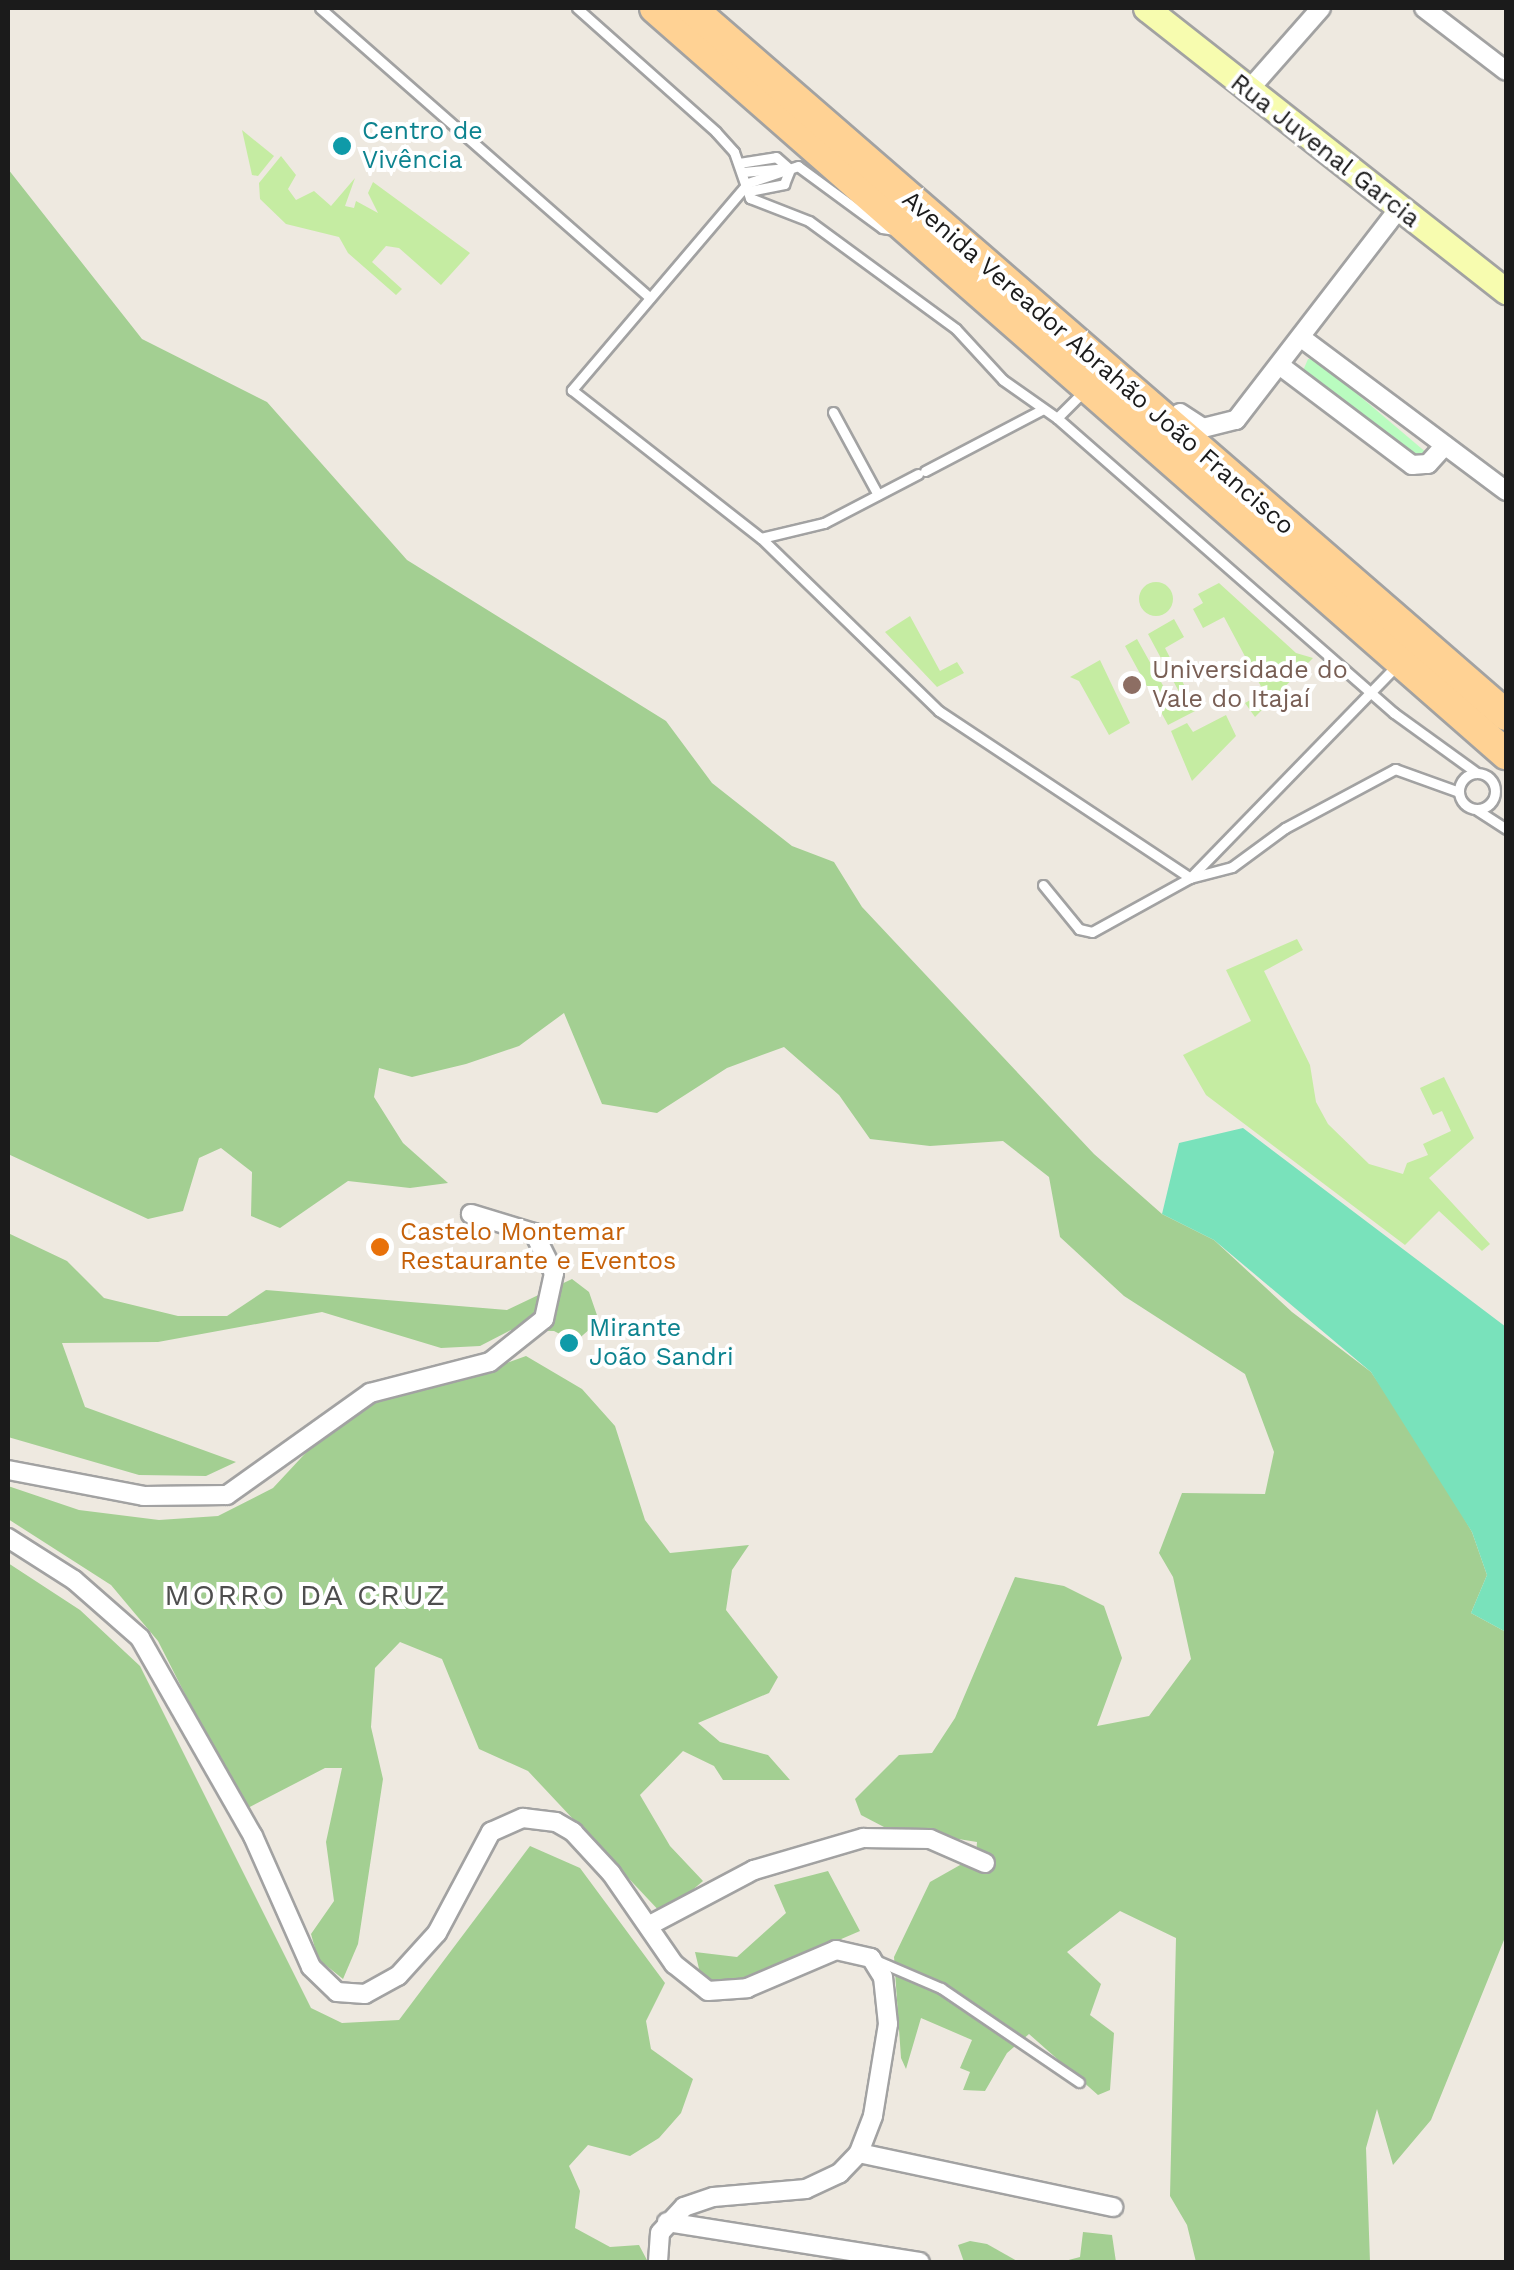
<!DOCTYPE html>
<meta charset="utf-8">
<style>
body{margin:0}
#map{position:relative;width:1514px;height:2270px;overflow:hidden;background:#eee9e0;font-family:"Work Sans",sans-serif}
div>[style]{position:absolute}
.grass>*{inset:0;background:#c5eca2}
.round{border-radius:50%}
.forest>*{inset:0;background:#a3cf92}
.park>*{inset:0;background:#b9fcbf}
.pitch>*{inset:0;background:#79e2bb}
.roads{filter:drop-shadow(2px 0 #a2a2a2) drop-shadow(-2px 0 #a2a2a2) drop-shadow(0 2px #a2a2a2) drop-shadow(0 -2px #a2a2a2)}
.lane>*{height:9px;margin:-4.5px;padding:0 4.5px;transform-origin:4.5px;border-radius:4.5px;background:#fff}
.lane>.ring{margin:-4.5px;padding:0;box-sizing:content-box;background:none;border:9px solid #fff;border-radius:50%}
.street>*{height:18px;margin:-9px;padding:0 9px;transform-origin:9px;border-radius:9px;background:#fff}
.secondary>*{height:25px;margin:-12.5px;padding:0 12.5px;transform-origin:12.5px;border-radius:12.5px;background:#f7fcaf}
.primary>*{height:30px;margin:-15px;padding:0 15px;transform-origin:15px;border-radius:15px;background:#ffd294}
.dots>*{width:28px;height:28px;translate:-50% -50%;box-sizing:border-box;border:5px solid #fff;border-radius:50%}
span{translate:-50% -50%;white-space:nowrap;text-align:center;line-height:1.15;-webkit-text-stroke:8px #fff;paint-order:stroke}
.culture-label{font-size:25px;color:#0d838f}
.left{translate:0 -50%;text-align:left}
.street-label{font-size:25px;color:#1b1b1b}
.education-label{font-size:25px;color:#785e54}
.food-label{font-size:25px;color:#c56008}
.quarter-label{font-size:30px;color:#4e4e4e;letter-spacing:2.5px}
.frame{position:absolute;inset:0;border:10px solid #1b1b1b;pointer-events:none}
</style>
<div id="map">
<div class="grass">
<i style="clip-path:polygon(242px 130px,274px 156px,258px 176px,252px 175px)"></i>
<i style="clip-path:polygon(281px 156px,296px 175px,288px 189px,296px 200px,314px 191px,331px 206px,355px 178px,345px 206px,354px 208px,356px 201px,378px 213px,368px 193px,373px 182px,470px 253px,441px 285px,399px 248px,386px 246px,372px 262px,402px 289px,396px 295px,348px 253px,339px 237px,286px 224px,260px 199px,259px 183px)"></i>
<i class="round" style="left:1139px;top:582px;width:34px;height:34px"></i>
<i style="clip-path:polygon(1219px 583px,1296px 653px,1313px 658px,1255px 717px,1245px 703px,1264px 692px,1224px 617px,1203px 628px,1193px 609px,1203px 603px,1198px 594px)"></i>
<i style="clip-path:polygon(910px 616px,940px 671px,957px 662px,964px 673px,937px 687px,885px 632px)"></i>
<i style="clip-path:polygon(1174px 619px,1184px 637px,1165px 648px,1197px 710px,1168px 725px,1125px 646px,1137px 639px,1175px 707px,1184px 701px,1148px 634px)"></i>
<i style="clip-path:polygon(1100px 660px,1130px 723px,1109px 735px,1079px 681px,1070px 677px)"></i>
<i style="clip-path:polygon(1226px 715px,1236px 736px,1192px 781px,1171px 731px,1187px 723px,1193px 732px)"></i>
<i style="clip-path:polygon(1297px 939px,1303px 950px,1264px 971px,1310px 1065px,1316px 1102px,1328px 1124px,1369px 1164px,1403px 1174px,1407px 1163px,1428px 1155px,1423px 1144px,1451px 1131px,1442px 1111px,1433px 1115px,1420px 1088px,1444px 1077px,1474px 1138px,1429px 1178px,1490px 1244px,1482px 1251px,1439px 1211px,1405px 1245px,1206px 1095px,1183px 1055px,1251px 1021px,1226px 970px)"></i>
</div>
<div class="forest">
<i style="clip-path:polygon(8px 169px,142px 339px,267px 402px,407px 560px,666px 721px,712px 783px,792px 846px,834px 862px,862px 907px,1094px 1154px,1162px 1214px,1214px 1240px,1292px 1312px,1371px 1372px,1425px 1450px,1472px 1532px,1487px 1575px,1471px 1613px,1506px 1632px,1506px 1935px,1431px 2120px,1393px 2165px,1377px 2109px,1366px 2148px,1370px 2262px,1196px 2262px,1187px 2225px,1170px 2196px,1176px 1938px,1120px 1911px,1067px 1952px,1101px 1984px,1090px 2015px,1114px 2033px,1110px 2090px,1098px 2095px,1029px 2034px,1007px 2053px,985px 2091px,963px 2090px,970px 2072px,960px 2068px,972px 2040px,921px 2018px,906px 2069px,901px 2058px,894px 1957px,930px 1882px,976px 1856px,977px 1842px,884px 1827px,861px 1815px,855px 1799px,899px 1755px,932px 1753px,955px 1718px,1015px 1577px,1064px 1586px,1104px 1606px,1122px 1658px,1097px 1726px,1149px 1716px,1191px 1659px,1173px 1577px,1159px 1553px,1182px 1493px,1265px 1494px,1274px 1452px,1245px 1374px,1124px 1296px,1060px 1237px,1049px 1177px,1003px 1141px,930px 1146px,870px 1139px,839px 1095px,784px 1047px,727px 1068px,657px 1113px,602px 1104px,564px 1013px,519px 1046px,466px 1064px,412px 1077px,379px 1068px,374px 1097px,403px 1143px,448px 1183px,410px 1188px,348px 1181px,280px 1228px,251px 1216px,252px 1172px,221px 1148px,199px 1158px,183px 1211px,148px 1219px,8px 1154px)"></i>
<i style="clip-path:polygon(8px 1233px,67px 1261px,104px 1298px,178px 1316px,227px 1316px,266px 1290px,507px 1310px,572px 1279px,589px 1292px,599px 1321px,575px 1342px,554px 1331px,511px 1330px,480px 1346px,441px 1348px,322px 1312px,158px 1342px,62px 1343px,85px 1407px,236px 1462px,206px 1476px,139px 1475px,8px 1437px)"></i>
<i style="clip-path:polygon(526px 1356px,582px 1389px,615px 1426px,645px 1520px,670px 1553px,749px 1545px,732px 1570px,726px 1610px,778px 1677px,769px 1693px,698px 1723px,720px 1742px,768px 1755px,790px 1780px,723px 1780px,714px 1766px,683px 1751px,640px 1795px,670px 1846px,703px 1881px,663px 1915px,528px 1771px,479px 1749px,442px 1659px,400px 1642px,375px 1668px,371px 1727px,383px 1779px,358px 1944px,343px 1979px,318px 1959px,311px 1934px,334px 1901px,326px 1842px,342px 1768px,325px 1768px,244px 1810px,158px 1641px,111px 1585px,8px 1519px,8px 1486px,79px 1510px,159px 1520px,218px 1516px,273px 1488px,328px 1429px,387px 1393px,467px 1377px)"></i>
<i style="clip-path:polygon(8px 1563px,80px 1610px,140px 1666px,311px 2008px,342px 2023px,399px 2020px,530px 1846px,580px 1868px,665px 1983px,646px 2021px,651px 2049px,693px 2079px,681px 2113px,659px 2138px,630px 2156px,588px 2145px,569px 2166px,580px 2191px,575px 2228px,610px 2247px,639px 2245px,648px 2262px,8px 2262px)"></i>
<i style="clip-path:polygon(828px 1871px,860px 1931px,732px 1986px,701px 1977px,695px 1952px,737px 1957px,786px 1913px,774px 1885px)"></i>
<i style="clip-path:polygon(1083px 2232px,1112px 2235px,1116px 2262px,1061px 2262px,1080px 2257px)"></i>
<i style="clip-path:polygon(970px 2241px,987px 2244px,1019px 2262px,964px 2262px,958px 2245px)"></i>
</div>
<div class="park">
<i style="clip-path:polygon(1308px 359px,1316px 359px,1428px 454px,1420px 462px,1302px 373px)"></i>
</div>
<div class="pitch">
<i style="clip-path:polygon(1243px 1128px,1506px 1327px,1506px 1632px,1471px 1613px,1487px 1575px,1472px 1532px,1371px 1372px,1214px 1240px,1162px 1214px,1179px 1143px)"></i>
</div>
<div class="roads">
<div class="lane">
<i style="left:320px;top:8px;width:439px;rotate:41.3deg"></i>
<i style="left:577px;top:8px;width:186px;rotate:41.7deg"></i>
<i style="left:716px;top:132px;width:27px;rotate:48deg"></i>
<i style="left:734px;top:152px;width:49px;rotate:70.8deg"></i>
<i style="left:750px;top:198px;width:63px;rotate:21.3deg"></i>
<i style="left:809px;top:221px;width:182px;rotate:36.3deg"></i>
<i style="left:956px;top:329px;width:69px;rotate:47.3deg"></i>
<i style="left:1003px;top:380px;width:66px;rotate:35.1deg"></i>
<i style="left:1057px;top:418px;width:448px;rotate:41.2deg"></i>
<i style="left:1394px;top:713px;width:102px;rotate:35.9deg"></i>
<i style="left:739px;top:163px;width:37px;rotate:-9deg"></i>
<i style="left:776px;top:157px;width:18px;rotate:41deg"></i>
<i style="left:743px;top:172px;width:44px;rotate:-5.2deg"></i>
<i style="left:749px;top:191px;width:36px;rotate:-11deg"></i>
<i style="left:784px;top:184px;width:16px;rotate:-68deg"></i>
<i style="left:895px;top:230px;width:13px;rotate:-171deg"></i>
<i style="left:882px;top:228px;width:104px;rotate:-143.6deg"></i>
<i style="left:798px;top:166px;width:53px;rotate:161.2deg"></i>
<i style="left:748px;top:183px;width:272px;rotate:130.4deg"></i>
<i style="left:572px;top:390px;width:240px;rotate:38.1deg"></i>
<i style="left:761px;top:538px;width:248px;rotate:44.2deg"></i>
<i style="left:939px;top:711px;width:301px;rotate:33.6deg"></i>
<i style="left:1190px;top:878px;width:43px;rotate:-14.7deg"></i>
<i style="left:1232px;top:867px;width:66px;rotate:-36.3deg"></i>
<i style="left:1285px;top:828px;width:125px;rotate:-28.2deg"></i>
<i style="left:1395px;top:769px;width:68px;rotate:19.8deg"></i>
<i style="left:833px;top:412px;width:94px;rotate:61.5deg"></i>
<i style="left:1057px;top:418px;width:37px;rotate:-45deg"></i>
<i style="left:925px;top:471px;width:133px;rotate:-27.7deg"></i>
<i style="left:761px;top:538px;width:65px;rotate:-13.4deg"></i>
<i style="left:824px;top:523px;width:106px;rotate:-27.5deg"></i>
<i class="ring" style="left:1459px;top:773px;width:27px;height:27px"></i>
<i style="left:1477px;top:810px;width:35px;rotate:33deg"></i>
<i style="left:1043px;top:885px;width:57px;rotate:50.7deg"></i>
<i style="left:1079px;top:929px;width:13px;rotate:13deg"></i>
<i style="left:1092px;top:932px;width:112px;rotate:-28.9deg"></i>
<i style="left:1190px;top:878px;width:294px;rotate:-45.8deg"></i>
<i style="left:873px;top:1959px;width:74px;rotate:23.1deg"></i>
<i style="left:941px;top:1988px;width:167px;rotate:34.3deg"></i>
</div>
<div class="street">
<i style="left:1424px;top:8px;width:103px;rotate:37.5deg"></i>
<i style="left:1247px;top:92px;width:112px;rotate:-48.6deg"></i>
<i style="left:1303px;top:339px;width:254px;rotate:36.8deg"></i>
<i style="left:1282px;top:367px;width:163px;rotate:37deg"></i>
<i style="left:1412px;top:465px;width:16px;rotate:-4deg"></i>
<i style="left:1428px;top:464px;width:25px;rotate:-48deg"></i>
<i style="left:1180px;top:413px;width:27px;rotate:33deg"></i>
<i style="left:1203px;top:428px;width:34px;rotate:-14deg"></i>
<i style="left:1236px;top:420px;width:267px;rotate:-52.4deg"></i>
<i style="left:8px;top:1470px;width:138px;rotate:10.8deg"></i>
<i style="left:144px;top:1496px;width:83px;rotate:-0.7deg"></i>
<i style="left:227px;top:1495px;width:176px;rotate:-35.5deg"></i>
<i style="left:370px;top:1393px;width:124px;rotate:-14.5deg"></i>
<i style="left:490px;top:1362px;width:69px;rotate:-38.5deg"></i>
<i style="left:544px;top:1319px;width:47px;rotate:-77.7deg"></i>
<i style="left:554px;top:1273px;width:45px;rotate:-116.6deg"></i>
<i style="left:534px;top:1233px;width:66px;rotate:-163.2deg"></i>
<i style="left:8px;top:1538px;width:78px;rotate:32.5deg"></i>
<i style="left:74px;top:1580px;width:88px;rotate:41.3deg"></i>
<i style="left:140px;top:1638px;width:228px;rotate:60.3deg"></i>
<i style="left:253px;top:1836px;width:143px;rotate:66.1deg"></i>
<i style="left:311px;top:1967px;width:36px;rotate:44deg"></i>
<i style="left:337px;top:1992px;width:28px;rotate:4deg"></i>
<i style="left:365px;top:1994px;width:38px;rotate:-29deg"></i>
<i style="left:398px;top:1976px;width:58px;rotate:-47.8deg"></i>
<i style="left:437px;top:1933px;width:115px;rotate:-61.9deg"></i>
<i style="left:491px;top:1832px;width:35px;rotate:-24deg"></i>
<i style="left:523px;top:1818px;width:33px;rotate:7deg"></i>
<i style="left:556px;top:1822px;width:20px;rotate:30deg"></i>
<i style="left:573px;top:1832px;width:56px;rotate:47.2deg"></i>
<i style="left:611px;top:1873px;width:111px;rotate:55.3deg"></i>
<i style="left:674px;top:1964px;width:43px;rotate:38.5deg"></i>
<i style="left:708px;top:1991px;width:39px;rotate:-4deg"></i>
<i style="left:747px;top:1988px;width:97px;rotate:-23.1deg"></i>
<i style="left:836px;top:1950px;width:36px;rotate:13deg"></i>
<i style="left:871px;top:1958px;width:22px;rotate:58deg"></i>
<i style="left:883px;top:1977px;width:47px;rotate:83.9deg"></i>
<i style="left:888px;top:2024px;width:93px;rotate:99.3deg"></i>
<i style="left:873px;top:2116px;width:40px;rotate:111deg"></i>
<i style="left:859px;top:2153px;width:28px;rotate:134deg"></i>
<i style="left:840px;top:2173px;width:38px;rotate:155deg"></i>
<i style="left:806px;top:2189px;width:93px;rotate:175.1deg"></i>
<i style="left:713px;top:2197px;width:31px;rotate:161deg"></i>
<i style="left:684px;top:2207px;width:35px;rotate:133deg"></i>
<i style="left:660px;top:2233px;width:29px;rotate:94deg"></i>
<i style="left:650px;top:1925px;width:118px;rotate:-27.9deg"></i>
<i style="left:754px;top:1870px;width:114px;rotate:-16.4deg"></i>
<i style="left:863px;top:1838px;width:67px;rotate:0.9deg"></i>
<i style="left:930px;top:1839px;width:60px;rotate:23.6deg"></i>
<i style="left:859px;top:2153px;width:260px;rotate:12deg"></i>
<i style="left:667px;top:2222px;width:256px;rotate:9deg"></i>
</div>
<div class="secondary">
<i style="left:1146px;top:8px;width:458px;rotate:38.2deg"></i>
</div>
<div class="primary">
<i style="left:655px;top:8px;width:1132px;rotate:41.24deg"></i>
<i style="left:691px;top:8px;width:1079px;rotate:40.94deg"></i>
</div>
</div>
<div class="dots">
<i style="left:342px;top:146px;background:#0f9aa8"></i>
<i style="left:1132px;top:685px;background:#8d6e63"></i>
<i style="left:380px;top:1247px;background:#e8710a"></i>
<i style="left:569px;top:1343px;background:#0f9aa8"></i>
</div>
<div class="culture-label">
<span class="left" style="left:362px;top:146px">Centro de<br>Vivência</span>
<span class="left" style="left:589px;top:1343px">Mirante<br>João Sandri</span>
</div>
<div class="street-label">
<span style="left:1325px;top:151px;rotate:38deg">Rua Juvenal Garcia</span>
<span style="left:1098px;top:363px;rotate:41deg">Avenida Vereador Abrahão João Francisco</span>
</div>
<div class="education-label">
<span class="left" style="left:1152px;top:685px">Universidade do<br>Vale do Itajaí</span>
</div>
<div class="food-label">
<span class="left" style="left:400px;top:1247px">Castelo Montemar<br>Restaurante e Eventos</span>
</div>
<div class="quarter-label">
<span style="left:306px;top:1595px">MORRO DA CRUZ</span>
</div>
<div class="frame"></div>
</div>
